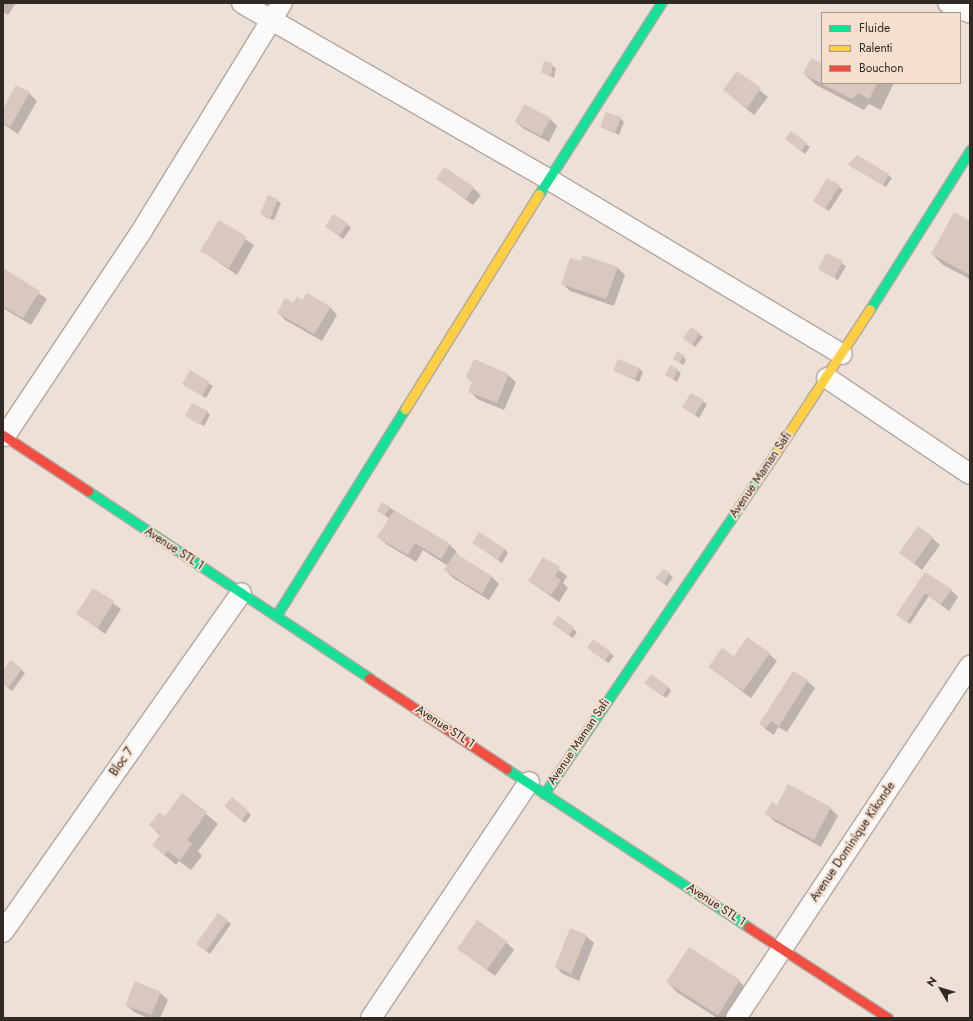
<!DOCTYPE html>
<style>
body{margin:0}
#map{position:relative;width:973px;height:1021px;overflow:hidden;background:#ede0d7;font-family:Jost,sans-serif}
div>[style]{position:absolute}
.shadow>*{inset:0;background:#0003}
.building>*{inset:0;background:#d8c8c0}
.roads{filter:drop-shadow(1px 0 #b2a8a2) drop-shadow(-1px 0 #b2a8a2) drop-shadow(0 1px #b2a8a2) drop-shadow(0 -1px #b2a8a2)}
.street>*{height:20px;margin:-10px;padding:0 10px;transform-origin:10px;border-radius:10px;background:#fcfaf9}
.fast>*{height:9px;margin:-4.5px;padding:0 4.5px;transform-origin:4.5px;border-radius:4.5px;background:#16e098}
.slow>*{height:9px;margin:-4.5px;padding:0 4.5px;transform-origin:4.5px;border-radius:4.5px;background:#ffcf43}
.jam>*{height:9px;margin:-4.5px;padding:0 4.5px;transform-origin:4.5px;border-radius:4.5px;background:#f24e42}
span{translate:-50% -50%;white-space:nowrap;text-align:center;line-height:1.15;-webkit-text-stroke:4px #f5dfcf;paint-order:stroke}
.street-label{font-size:12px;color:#312923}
.frame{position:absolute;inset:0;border:4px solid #312923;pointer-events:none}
.legend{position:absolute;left:821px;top:12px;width:140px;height:72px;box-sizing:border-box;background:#f5dfcf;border:1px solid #a7968a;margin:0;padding:5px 7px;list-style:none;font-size:12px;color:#312923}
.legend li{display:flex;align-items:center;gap:8px;height:20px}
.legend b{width:20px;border:1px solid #a7968a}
.north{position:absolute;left:921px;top:969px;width:40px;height:40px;-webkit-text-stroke:3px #f5dfcf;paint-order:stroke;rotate:308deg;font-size:11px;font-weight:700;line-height:16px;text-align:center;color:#312923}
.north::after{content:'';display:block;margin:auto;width:14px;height:18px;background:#312923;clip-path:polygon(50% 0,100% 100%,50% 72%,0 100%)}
</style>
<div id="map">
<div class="shadow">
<i style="clip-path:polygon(3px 3px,16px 3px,8px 15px,3px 12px)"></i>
<i style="clip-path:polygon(544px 62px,556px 68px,554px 78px,542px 72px)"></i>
<i style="clip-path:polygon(822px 64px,822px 83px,894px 83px,881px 110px,869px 104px,864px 110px,816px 85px,804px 74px)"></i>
<i style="clip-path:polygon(737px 72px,768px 97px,754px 115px,724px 90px)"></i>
<i style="clip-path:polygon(29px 93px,37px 101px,18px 134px,3px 124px,3px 111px)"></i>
<i style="clip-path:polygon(620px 118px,624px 122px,619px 135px,601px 127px)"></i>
<i style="clip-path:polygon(550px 119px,557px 126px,549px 142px,524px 129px,516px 122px)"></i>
<i style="clip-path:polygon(786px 139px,806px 144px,810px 147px,805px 154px)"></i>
<i style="clip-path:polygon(849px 165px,888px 175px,892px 178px,886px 187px)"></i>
<i style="clip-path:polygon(438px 179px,473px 188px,481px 195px,473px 205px)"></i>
<i style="clip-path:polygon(828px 179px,843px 190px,829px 211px,818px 204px)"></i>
<i style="clip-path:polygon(277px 200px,281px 203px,274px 220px,265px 217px,262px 213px)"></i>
<i style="clip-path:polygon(219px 222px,254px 245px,237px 275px,202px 251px)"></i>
<i style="clip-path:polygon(970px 222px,970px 279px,943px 265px,932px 254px)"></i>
<i style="clip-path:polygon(347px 224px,351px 228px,343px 239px,326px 227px)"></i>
<i style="clip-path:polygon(826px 254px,846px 266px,838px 280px,819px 269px)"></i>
<i style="clip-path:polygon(581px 262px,617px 267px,625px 275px,614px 306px,570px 291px,562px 283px)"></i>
<i style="clip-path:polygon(3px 269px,47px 299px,31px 325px,3px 308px)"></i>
<i style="clip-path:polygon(303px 301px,330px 307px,337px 315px,322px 341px,285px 320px,278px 312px)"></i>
<i style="clip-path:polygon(699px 334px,703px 337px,695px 347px,684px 338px)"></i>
<i style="clip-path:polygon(683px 356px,686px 360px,683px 365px,674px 359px)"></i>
<i style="clip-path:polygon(639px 368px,643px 372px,639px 382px,614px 370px)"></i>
<i style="clip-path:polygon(677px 370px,681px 373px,677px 382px,667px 375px)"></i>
<i style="clip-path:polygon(191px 372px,213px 386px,206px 398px,183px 384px)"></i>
<i style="clip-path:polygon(508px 375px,516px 382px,504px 410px,477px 399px,470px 391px,473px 383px)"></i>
<i style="clip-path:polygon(691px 394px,707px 404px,699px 418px,683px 407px)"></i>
<i style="clip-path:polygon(207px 412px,210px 415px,204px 426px,186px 416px)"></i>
<i style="clip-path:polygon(390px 508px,450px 545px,457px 552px,456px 554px,492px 577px,499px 584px,489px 600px,453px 578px,445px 570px,448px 566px,423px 550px,416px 562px,386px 544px,379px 537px,390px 519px,378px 511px)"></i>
<i style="clip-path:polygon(919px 527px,940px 545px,922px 570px,901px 553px)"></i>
<i style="clip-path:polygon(473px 543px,505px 549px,508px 553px,502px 563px)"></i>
<i style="clip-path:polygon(543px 558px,567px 576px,563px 583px,568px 588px,559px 602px,529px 581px)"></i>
<i style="clip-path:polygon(664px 570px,673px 577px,667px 586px,656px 578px)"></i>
<i style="clip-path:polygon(916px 587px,951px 590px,958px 597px,949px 611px,929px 596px,910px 624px,901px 618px)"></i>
<i style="clip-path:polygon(94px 589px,121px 609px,105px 634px,78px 614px)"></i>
<i style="clip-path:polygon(558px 617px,577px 632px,573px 638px,557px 627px)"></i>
<i style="clip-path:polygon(593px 640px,614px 656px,609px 663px,591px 651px)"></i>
<i style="clip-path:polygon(769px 654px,777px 661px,751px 698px,709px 667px,734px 658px)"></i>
<i style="clip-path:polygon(11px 661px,25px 673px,12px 691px,3px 684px,3px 672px)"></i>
<i style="clip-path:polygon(807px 681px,815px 688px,787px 732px,778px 727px,774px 735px,768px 731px,760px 724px)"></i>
<i style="clip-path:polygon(649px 686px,668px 687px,671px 691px,666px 698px)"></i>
<i style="clip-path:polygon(788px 785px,830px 808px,838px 816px,821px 847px,774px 821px,767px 814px,778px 806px)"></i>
<i style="clip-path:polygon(182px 794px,218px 824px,198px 851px,202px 856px,191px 870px,179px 861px,176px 865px,153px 845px,161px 836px,150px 825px,165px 817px)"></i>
<i style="clip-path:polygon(229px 810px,248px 812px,251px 815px,245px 823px)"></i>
<i style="clip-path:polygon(218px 914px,231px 924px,210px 954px,200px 947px)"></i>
<i style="clip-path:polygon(586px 936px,594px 943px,579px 981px,563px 974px,556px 967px)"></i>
<i style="clip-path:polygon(506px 942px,514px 950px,495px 976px,459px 949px)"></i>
<i style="clip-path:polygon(739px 981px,750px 992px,734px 1018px,717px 1018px,678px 993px,667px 982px)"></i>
<i style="clip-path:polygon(160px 993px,168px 1000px,160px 1018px,148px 1018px,134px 1012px,126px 1005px)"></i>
</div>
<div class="building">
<i style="clip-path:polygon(811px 58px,822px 63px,822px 83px,877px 83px,869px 99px,858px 93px,852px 99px,803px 74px)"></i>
<i style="clip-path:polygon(544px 61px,553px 63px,551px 75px,541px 73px)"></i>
<i style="clip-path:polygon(737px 71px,761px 88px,747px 108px,723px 90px)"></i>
<i style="clip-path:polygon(16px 85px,30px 92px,10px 127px,3px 123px,3px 109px)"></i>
<i style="clip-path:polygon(524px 104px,551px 118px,541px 136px,515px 122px)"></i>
<i style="clip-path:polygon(606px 112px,621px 117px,615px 133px,600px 127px)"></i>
<i style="clip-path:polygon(791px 131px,807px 143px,801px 151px,785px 139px)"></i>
<i style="clip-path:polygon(857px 155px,889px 174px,883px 185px,848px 165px)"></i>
<i style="clip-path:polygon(444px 167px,474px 187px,466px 199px,436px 179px)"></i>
<i style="clip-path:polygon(827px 178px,840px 185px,825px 209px,813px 201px)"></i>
<i style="clip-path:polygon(268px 195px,278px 199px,270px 218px,260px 214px)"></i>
<i style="clip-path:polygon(954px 212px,970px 221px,970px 275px,931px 254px)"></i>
<i style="clip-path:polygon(333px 214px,348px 223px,339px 236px,325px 227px)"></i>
<i style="clip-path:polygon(219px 220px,247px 237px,229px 268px,200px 251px)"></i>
<i style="clip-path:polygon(826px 253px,843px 261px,834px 278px,818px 269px)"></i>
<i style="clip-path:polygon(583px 255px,618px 267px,606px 299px,561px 284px,570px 258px,581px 261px)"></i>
<i style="clip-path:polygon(3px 268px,40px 291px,23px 318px,3px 306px)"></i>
<i style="clip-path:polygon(307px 293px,331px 307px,314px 334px,277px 313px,285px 298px,293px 303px,297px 296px,302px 300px)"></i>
<i style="clip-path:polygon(691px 327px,700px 333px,692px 345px,683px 338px)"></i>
<i style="clip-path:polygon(677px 351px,684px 355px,680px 362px,673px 359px)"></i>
<i style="clip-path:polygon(474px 359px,509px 374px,497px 403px,468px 392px,472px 382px,466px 377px)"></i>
<i style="clip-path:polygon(618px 359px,640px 368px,635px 379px,613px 371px)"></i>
<i style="clip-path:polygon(670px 365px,678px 369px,674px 379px,665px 376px)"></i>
<i style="clip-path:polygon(190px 370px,210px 382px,202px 396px,182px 384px)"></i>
<i style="clip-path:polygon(691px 393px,704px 400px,695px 415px,682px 407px)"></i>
<i style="clip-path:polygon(192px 403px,208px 411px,200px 425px,185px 416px)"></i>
<i style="clip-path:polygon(382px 502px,390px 507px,385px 515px,377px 511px)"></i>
<i style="clip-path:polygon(394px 510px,450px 544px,441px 559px,415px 543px,408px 555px,377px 537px)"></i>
<i style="clip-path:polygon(918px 526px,933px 537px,914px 564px,899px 553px)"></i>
<i style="clip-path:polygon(479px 532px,505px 549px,498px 560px,472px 543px)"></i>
<i style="clip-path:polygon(455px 553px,492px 576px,482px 594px,444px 570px)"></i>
<i style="clip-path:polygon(543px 557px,560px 567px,555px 576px,561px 580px,551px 595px,528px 581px)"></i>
<i style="clip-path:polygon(664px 569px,670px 573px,664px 583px,655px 578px)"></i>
<i style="clip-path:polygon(925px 572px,952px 589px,941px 604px,925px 593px,907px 622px,896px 615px)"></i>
<i style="clip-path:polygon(93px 588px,114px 601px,98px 628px,76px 614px)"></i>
<i style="clip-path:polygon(558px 616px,574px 627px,569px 635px,552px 624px)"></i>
<i style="clip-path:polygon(747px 637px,770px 653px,743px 691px,708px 667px,722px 648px,734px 656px)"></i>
<i style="clip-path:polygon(593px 639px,611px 652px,605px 661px,587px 648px)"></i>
<i style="clip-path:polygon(11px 660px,22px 669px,8px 688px,3px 684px,3px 670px)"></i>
<i style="clip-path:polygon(793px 671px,808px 680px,779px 726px,771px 721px,766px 728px,759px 724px)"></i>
<i style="clip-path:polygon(651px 674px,669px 687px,662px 696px,644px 683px)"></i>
<i style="clip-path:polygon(788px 784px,831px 807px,814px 840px,765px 814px,772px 802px,777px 805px)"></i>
<i style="clip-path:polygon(182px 793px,207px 812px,187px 840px,192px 844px,180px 860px,168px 851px,164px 855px,152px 845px,161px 834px,149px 825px,159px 812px,165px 816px)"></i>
<i style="clip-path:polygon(232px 797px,249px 811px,242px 820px,224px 806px)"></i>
<i style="clip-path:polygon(218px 913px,228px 920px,206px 951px,196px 944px)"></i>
<i style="clip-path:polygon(477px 920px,507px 941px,487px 970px,457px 949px)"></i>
<i style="clip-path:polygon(570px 928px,587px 935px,571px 974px,555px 967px)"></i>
<i style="clip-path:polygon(689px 947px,740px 980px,718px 1015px,666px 982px)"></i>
<i style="clip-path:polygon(135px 981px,161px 992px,151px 1015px,125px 1005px)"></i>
</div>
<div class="roads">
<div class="street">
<i style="left:242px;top:3px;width:353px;rotate:29.9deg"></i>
<i style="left:548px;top:179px;width:342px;rotate:30.8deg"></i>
<i style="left:948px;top:3px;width:24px;rotate:24deg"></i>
<i style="left:827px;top:378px;width:172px;rotate:33.9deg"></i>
<i style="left:5px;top:436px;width:245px;rotate:-56.3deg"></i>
<i style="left:141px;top:232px;width:269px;rotate:-58.4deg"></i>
<i style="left:3px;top:932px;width:414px;rotate:-54.9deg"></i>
<i style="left:371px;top:1018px;width:284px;rotate:-56.2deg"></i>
<i style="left:736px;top:1018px;width:423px;rotate:-56.4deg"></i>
</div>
<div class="fast">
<i style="left:539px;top:194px;width:227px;rotate:-57.4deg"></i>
<i style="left:870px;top:309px;width:188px;rotate:-57.8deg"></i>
<i style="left:88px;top:491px;width:338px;rotate:33.6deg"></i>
<i style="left:276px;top:616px;width:244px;rotate:-58.1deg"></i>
<i style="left:507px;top:769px;width:288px;rotate:33.2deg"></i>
<i style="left:544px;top:794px;width:411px;rotate:-55.8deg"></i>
</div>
<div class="slow">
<i style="left:405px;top:409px;width:253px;rotate:-58.1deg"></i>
<i style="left:775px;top:454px;width:173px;rotate:-56.8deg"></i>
</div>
<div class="jam">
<i style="left:3px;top:435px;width:102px;rotate:33.4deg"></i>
<i style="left:369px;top:678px;width:165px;rotate:33.4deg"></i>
<i style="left:748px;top:927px;width:167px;rotate:33deg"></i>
</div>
</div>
<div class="street-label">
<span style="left:761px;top:475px;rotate:-56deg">Avenue Maman Safi</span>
<span style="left:174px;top:549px;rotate:33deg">Avenue STL 1</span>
<span style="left:445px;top:727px;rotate:33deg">Avenue STL 1</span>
<span style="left:579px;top:742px;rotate:-56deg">Avenue Maman Safi</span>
<span style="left:122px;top:762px;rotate:-55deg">Bloc 7</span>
<span style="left:853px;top:842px;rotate:-56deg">Avenue Dominique Kikonde</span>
<span style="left:716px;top:905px;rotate:33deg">Avenue STL 1</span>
</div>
<div class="frame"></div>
<ul class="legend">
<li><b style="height:5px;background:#16e098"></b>Fluide</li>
<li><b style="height:5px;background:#ffcf43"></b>Ralenti</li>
<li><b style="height:5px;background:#f24e42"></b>Bouchon</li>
</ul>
<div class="north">N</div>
</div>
